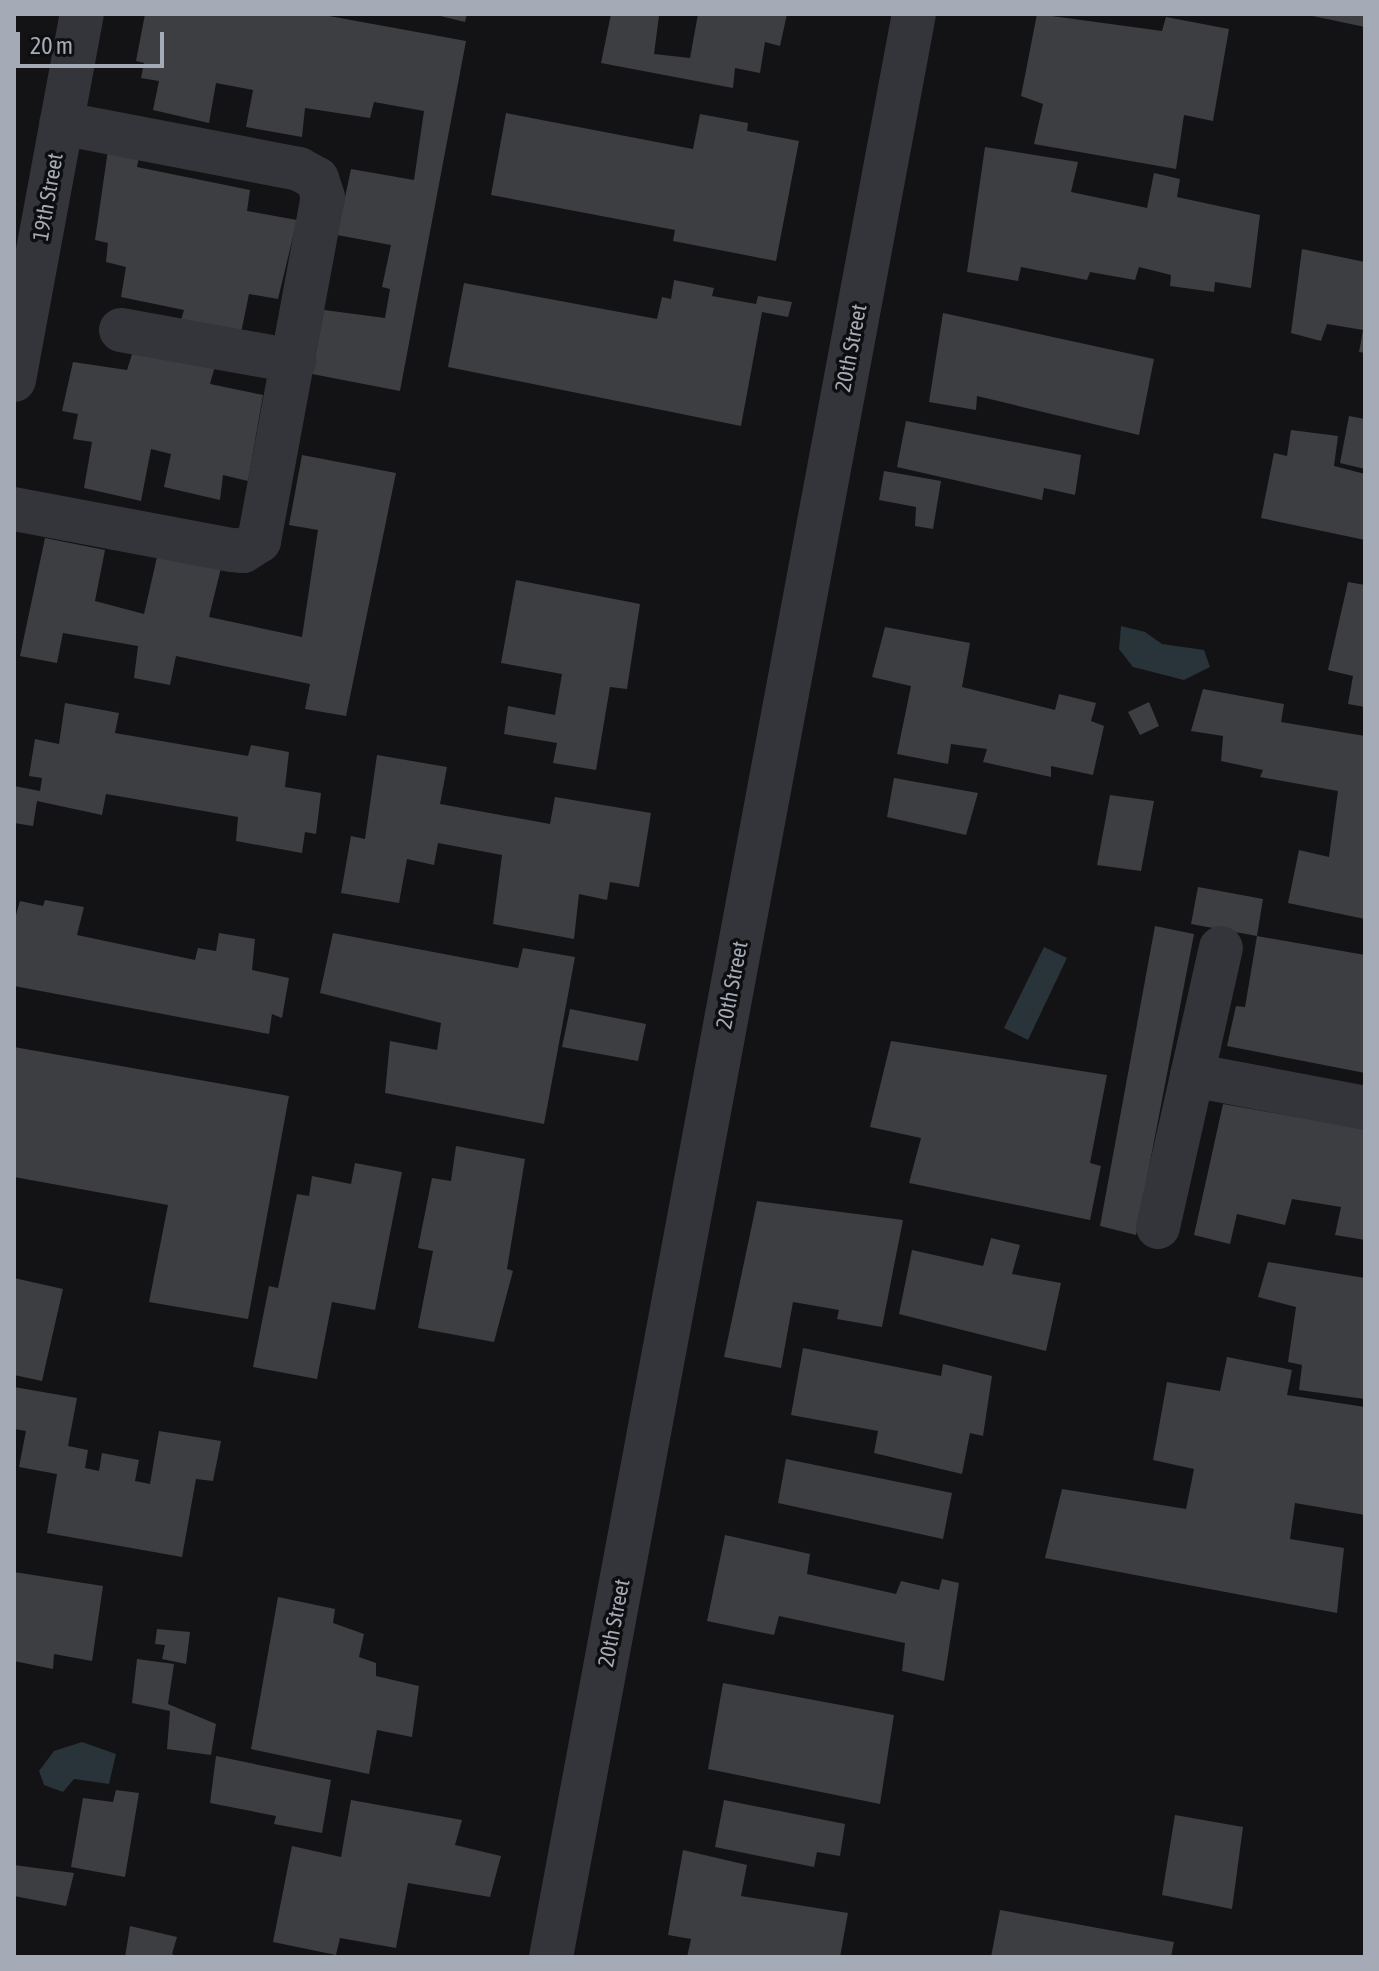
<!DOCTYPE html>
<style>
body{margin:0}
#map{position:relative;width:1379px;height:1971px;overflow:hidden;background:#131315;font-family:"Asap Condensed",sans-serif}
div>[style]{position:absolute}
.water>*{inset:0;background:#29333a}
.building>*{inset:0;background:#3d3e42}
.street>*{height:44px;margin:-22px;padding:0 22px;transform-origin:22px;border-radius:22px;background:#34353a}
span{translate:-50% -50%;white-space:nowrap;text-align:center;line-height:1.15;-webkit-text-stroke:7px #0e0e10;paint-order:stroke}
.street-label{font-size:22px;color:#a4aab6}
.frame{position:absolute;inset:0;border:16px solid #a4aab6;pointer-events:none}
.scale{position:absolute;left:16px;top:32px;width:148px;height:36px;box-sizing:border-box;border:4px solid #a4aab6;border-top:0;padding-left:10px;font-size:24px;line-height:28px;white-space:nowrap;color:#a4aab6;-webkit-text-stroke:6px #0e0e10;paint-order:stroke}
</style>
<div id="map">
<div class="water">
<i style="clip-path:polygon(1121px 626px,1145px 632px,1162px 644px,1204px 650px,1210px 667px,1184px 680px,1133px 667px,1119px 649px)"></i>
<i style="clip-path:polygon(1044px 947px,1067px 958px,1028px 1040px,1004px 1028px)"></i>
<i style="clip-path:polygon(82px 1742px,116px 1754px,109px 1784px,74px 1779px,63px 1792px,44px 1785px,39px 1771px,54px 1751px)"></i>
</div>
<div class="building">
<i style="clip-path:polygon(145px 14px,318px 14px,466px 41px,400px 391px,312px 374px,324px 310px,385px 318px,390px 289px,382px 287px,391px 245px,337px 235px,351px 169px,414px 180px,424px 111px,374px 102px,370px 118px,305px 108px,302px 137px,246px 127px,253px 90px,216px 83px,209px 123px,153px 110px,159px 81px,141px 78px,144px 63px,136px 61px)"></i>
<i style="clip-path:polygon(432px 14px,467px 14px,465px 22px)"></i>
<i style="clip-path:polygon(611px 14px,659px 16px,654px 54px,690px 58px,698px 14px,787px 14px,780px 46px,765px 42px,760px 73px,735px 68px,733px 88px,601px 63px)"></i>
<i style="clip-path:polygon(1037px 14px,1162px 31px,1166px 17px,1229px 29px,1213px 121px,1184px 115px,1176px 169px,1034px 144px,1043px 104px,1021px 96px)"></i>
<i style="clip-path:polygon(1308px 14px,1365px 14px,1365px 27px,1308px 15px)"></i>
<i style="clip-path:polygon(506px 113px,693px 149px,700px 114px,748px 123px,747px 131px,799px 141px,776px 261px,673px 241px,675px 230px,491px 195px)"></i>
<i style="clip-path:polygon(109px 143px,141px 147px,137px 167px,250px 190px,247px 211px,297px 220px,278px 299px,249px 294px,241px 333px,181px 320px,184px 310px,121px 297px,126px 267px,106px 262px,108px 243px,95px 240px)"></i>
<i style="clip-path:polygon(985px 147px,1078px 162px,1071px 192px,1147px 208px,1154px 173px,1180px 179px,1177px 197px,1260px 215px,1251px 288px,1215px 282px,1214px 292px,1170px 286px,1171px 275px,1139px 267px,1135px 280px,1090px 272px,1087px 280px,1021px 267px,1018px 281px,967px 272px)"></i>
<i style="clip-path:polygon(1302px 249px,1365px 262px,1365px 353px,1359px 352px,1363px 330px,1327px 324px,1321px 341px,1291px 333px)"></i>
<i style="clip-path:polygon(674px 280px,714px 288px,712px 296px,756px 304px,758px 296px,792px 302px,788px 317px,762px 312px,741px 426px,448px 367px,464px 283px,657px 319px,662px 297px,671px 299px)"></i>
<i style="clip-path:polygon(943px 313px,1154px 359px,1139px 435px,977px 396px,976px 410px,929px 402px)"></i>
<i style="clip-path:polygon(134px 348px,216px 362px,210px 384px,263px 395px,248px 481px,223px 475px,220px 500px,164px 487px,171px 454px,151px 449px,141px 501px,84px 488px,92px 442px,73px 439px,78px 414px,62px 411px,73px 362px,127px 370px)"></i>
<i style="clip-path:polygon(1349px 416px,1365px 419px,1365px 469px,1340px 463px)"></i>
<i style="clip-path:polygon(906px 421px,1081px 455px,1075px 495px,1044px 488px,1042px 500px,897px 467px)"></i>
<i style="clip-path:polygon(1291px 430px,1338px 436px,1334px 466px,1365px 474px,1365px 540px,1261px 518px,1274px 453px,1287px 456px)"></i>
<i style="clip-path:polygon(302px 455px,396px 473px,346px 716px,305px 709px,310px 684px,176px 656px,170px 685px,134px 678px,138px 646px,63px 633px,57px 663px,20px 656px,45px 538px,105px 550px,95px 601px,144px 614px,157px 557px,221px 568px,209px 617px,302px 637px,318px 530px,289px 525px)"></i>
<i style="clip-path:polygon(884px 471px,941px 481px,933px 529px,915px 526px,916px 507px,879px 500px)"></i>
<i style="clip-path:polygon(516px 580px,640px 604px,627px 689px,610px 687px,596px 770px,553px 763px,557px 743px,504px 734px,508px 706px,555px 715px,562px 674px,501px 663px)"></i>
<i style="clip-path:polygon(1348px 582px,1365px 585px,1365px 707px,1348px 704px,1353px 676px,1328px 670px)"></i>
<i style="clip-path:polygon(885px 627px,970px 643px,962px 687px,1055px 710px,1059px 694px,1096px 703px,1091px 721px,1104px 726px,1093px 775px,1051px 766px,1051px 777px,983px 762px,987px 749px,951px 744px,948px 764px,897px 754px,911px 686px,872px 677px)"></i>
<i style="clip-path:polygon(1203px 689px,1284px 704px,1281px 722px,1365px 736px,1365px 919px,1288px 903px,1299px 850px,1329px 857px,1338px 791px,1260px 777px,1263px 770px,1221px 761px,1223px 736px,1191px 731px)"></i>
<i style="clip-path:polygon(1149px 702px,1159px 726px,1140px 735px,1128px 712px)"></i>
<i style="clip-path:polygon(65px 703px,119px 713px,115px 733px,248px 756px,251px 745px,289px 752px,285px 787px,321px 793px,316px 834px,305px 832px,302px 853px,236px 841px,238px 817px,106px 794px,102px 815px,37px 801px,33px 826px,14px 823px,14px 786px,40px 791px,42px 778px,29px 776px,35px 739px,59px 744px)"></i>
<i style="clip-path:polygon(377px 755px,447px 767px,440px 804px,550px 824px,555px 797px,651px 813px,639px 887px,610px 882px,607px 900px,579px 894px,574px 939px,493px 924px,502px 855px,438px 843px,434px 865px,407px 859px,399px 903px,341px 893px,351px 836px,365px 839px)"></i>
<i style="clip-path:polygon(894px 778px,978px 793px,966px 835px,887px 817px)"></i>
<i style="clip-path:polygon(1110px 795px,1154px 801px,1141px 871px,1097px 865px)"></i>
<i style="clip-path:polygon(1198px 887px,1263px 899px,1257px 936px,1365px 955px,1365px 1073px,1227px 1046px,1236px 1006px,1245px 1007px,1257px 936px,1191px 924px)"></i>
<i style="clip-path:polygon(45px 900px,84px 907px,77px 935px,195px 960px,198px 948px,216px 951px,219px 933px,255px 939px,252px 970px,289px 978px,282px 1018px,272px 1014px,269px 1034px,14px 986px,14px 922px,20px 901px,43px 906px)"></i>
<i style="clip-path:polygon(1155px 926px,1194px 934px,1136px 1235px,1100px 1226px)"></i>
<i style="clip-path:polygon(333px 933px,518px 968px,523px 948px,575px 957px,544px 1124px,385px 1093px,390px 1041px,437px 1050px,441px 1023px,320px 993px)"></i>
<i style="clip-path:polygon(570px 1009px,646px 1024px,638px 1061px,562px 1047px)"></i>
<i style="clip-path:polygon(891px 1041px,1107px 1075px,1090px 1163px,1101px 1166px,1090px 1220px,909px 1183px,921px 1138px,870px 1127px)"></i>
<i style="clip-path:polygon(14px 1047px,289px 1096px,248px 1319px,149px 1302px,168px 1205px,14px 1177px)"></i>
<i style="clip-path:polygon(1223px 1104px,1365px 1129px,1365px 1240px,1335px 1235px,1341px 1207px,1292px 1199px,1285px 1225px,1237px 1214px,1230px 1244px,1194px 1235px)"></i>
<i style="clip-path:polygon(456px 1146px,525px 1159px,507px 1269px,513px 1271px,494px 1342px,418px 1328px,433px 1251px,418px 1248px,432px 1178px,451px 1181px)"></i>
<i style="clip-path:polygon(355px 1163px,402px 1172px,375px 1310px,332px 1302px,317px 1379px,253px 1367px,269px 1286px,278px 1288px,297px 1194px,309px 1196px,312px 1176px,351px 1184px)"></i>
<i style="clip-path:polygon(757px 1201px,903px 1220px,882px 1327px,837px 1319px,839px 1310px,793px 1302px,781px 1368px,724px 1357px)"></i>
<i style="clip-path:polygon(991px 1238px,1020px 1245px,1012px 1274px,1061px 1283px,1046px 1351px,899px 1314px,912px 1250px,983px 1266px)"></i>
<i style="clip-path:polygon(1268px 1262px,1365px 1278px,1365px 1399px,1299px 1390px,1302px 1365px,1288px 1362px,1296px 1307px,1258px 1297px)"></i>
<i style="clip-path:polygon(14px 1278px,63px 1289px,42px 1381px,14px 1375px)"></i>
<i style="clip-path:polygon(803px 1348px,941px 1376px,943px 1364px,992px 1376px,983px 1436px,970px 1433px,962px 1474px,874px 1453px,878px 1431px,791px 1415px)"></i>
<i style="clip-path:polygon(1227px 1357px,1292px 1370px,1287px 1395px,1365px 1407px,1365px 1515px,1295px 1503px,1290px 1539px,1344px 1548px,1337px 1613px,1045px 1558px,1062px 1489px,1186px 1509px,1194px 1469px,1153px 1460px,1167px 1382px,1220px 1391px)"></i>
<i style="clip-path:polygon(14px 1387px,77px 1398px,68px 1446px,88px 1450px,85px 1468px,99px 1471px,102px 1453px,139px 1460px,135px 1481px,150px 1484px,159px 1431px,221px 1441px,213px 1481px,196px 1479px,182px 1557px,47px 1533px,57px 1474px,19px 1467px,26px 1431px,14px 1429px)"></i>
<i style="clip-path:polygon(786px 1459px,952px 1493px,943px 1539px,778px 1503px)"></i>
<i style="clip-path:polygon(725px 1535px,810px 1554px,807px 1574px,896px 1594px,901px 1581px,939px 1590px,942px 1579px,959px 1583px,944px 1681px,902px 1671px,905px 1643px,779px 1616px,774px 1635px,707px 1621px)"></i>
<i style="clip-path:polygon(14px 1572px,103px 1586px,92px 1661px,54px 1654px,53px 1669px,14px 1661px)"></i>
<i style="clip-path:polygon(278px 1597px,335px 1609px,333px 1623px,364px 1634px,359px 1657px,376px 1663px,376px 1676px,419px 1686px,412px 1737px,377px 1730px,369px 1774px,251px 1749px)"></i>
<i style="clip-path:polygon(157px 1629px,190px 1632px,186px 1664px,162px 1659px,165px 1645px,155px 1644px)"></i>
<i style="clip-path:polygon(137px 1659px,174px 1664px,168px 1704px,216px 1724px,211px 1755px,167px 1749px,170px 1711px,132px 1703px)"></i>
<i style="clip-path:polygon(723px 1683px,894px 1715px,880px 1804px,708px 1769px)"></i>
<i style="clip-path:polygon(216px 1756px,331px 1780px,322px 1833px,274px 1824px,276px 1816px,210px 1803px)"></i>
<i style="clip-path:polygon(116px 1790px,139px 1793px,125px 1877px,71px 1867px,83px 1798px,113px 1802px)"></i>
<i style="clip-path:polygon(351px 1800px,462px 1820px,455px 1845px,501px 1856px,490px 1897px,408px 1883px,396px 1948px,340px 1938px,336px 1955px,273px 1942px,292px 1846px,341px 1857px)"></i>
<i style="clip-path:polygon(724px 1800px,845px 1824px,840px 1856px,817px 1852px,814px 1867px,715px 1847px)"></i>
<i style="clip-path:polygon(1175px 1815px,1243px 1827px,1232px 1909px,1162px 1895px)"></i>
<i style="clip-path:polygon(683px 1850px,747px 1865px,741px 1896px,848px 1913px,840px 1957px,687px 1957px,691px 1939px,668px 1935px)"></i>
<i style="clip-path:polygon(14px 1865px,74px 1873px,66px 1906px,14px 1896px)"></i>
<i style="clip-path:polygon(1000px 1910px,1174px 1942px,1171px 1957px,991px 1957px)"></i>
<i style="clip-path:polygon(130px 1926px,177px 1937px,172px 1954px,179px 1957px,125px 1957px)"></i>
</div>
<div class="street">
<i style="left:121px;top:330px;width:176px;rotate:10.2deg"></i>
<i style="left:14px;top:380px;width:372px;rotate:-79.5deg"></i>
<i style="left:14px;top:509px;width:222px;rotate:10.7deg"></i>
<i style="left:232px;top:550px;width:11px;rotate:5deg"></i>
<i style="left:243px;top:551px;width:19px;rotate:-32deg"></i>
<i style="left:259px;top:541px;width:350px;rotate:-79.5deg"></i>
<i style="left:323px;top:197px;width:19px;rotate:-108deg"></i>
<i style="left:317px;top:179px;width:21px;rotate:-151deg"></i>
<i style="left:299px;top:169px;width:242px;rotate:-169.1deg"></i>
<i style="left:1192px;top:1075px;width:176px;rotate:10.8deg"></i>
<i style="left:1158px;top:1227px;width:286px;rotate:-77.3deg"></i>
<i style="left:551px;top:1957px;width:1977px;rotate:-79.42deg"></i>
</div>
<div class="street-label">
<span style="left:48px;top:197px;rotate:-80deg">19th Street</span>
<span style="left:851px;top:348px;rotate:-79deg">20th Street</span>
<span style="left:732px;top:985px;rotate:-79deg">20th Street</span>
<span style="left:614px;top:1623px;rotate:-79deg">20th Street</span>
</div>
<div class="frame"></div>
<div class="scale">20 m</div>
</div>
